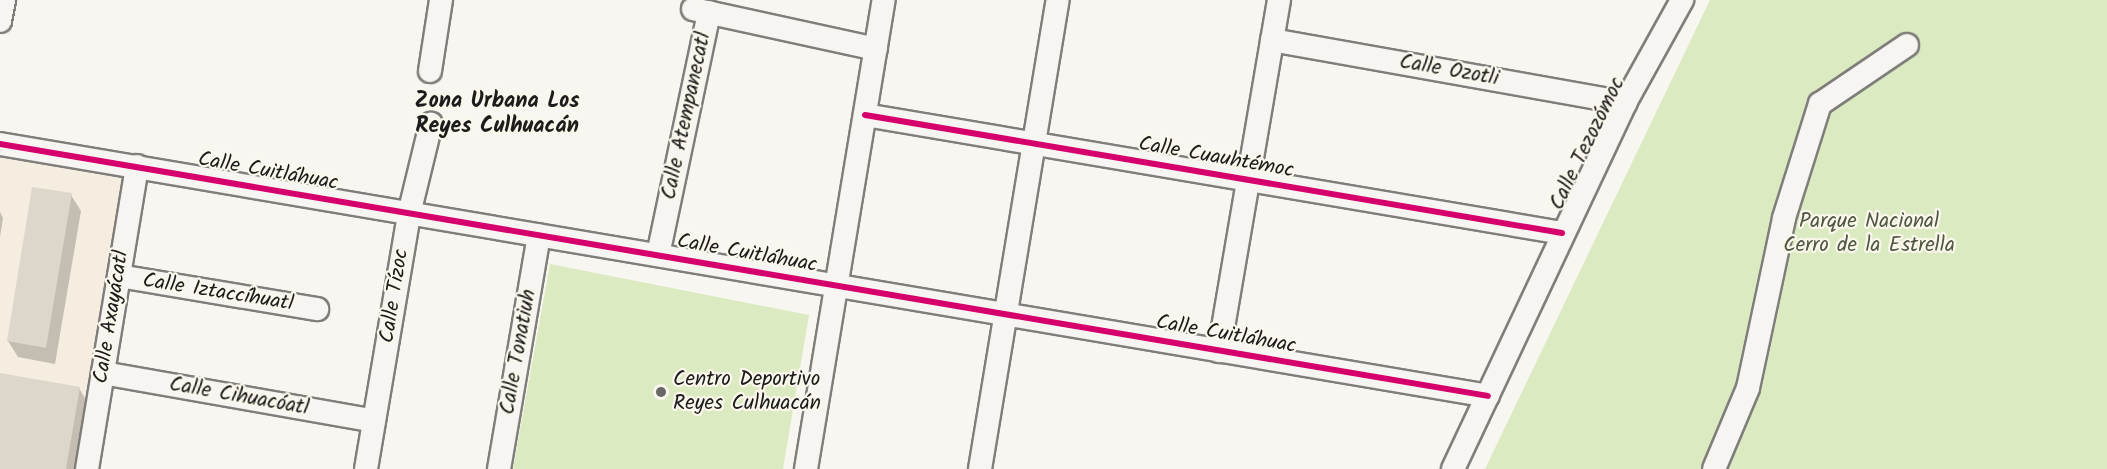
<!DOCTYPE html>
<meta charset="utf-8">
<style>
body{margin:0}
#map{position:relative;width:2107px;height:469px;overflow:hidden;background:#f8f6f0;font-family:Kalam,sans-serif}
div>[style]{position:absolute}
.built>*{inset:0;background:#f5eddf}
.green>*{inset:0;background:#dbeac0}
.shadow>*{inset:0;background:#0003}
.building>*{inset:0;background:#ddd6cb}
.roads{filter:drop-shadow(2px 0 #7f7e7b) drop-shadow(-2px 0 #7f7e7b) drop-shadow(0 2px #7f7e7b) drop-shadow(0 -2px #7f7e7b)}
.minor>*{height:22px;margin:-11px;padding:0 11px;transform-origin:11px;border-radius:11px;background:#f6f5f1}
.cycleway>*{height:6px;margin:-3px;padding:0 3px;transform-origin:3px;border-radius:3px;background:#d6006c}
.dots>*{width:16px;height:16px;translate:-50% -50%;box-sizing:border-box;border:3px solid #fbf7ec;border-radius:50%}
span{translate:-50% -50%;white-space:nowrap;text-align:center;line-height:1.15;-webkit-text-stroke:4.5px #fbf7ec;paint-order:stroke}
.street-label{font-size:21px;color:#1c1c1c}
.park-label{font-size:21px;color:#4e5741}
.poi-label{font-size:21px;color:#1c1c1c}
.left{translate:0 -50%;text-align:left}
.neighbourhood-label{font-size:22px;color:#1c1c1c;font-weight:700}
</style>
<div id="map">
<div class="built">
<i style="clip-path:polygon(0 144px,137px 166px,87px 469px,0 469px)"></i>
</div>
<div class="green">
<i style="clip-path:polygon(1710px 0,2107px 0,2107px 469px,1485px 469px)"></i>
<i style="clip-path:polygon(550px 264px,809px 315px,783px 469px,513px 469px)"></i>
</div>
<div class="shadow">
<i style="clip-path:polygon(71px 195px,81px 211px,55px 364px,18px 357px,8px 341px)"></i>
<i style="clip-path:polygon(0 212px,3px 218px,0 237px)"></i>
<i style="clip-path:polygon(0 381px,79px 388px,91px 409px,81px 469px,0 469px)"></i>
</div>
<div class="building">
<i style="clip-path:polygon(32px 187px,72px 193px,46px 348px,7px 341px)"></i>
<i style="clip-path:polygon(0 373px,80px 387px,66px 469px,0 469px)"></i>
</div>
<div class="roads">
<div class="minor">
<i style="left:693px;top:9px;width:187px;rotate:12.3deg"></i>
<i style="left:0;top:21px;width:21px;rotate:-79deg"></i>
<i style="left:1272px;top:40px;width:359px;rotate:10.1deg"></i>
<i style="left:430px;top:71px;width:72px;rotate:-81.2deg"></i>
<i style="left:865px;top:115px;width:707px;rotate:9.61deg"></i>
<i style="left:0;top:144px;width:1509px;rotate:9.61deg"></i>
<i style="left:658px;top:255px;width:248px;rotate:-78.1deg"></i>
<i style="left:119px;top:276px;width:201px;rotate:9.5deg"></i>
<i style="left:1219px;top:351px;width:356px;rotate:-80.3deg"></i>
<i style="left:103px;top:373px;width:275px;rotate:10deg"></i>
<i style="left:87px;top:469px;width:307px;rotate:-80.6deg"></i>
<i style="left:366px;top:469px;width:259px;rotate:-80.4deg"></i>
<i style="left:409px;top:214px;width:93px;rotate:-76.3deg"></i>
<i style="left:499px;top:469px;width:237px;rotate:-80.3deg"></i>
<i style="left:806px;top:469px;width:475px;rotate:-80.6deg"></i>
<i style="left:980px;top:469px;width:475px;rotate:-80.6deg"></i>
<i style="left:1453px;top:469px;width:404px;rotate:-64.8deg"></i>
<i style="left:1625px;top:103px;width:118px;rotate:-61deg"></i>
<i style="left:1714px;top:469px;width:88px;rotate:-67.2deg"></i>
<i style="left:1748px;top:388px;width:174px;rotate:-78deg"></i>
<i style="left:1784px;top:218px;width:120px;rotate:-72.5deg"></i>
<i style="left:1820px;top:104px;width:105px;rotate:-34.1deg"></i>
</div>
</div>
<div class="cycleway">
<i style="left:865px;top:115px;width:707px;rotate:9.61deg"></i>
<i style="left:0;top:144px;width:1509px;rotate:9.61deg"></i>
</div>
<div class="dots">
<i style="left:661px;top:392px;background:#696866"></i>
</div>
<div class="street-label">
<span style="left:1449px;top:71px;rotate:10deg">Calle Ozotli</span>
<span style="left:687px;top:116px;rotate:-78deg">Calle Atempanecatl</span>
<span style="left:1588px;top:144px;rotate:-64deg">Calle Tezozómoc</span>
<span style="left:1216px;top:158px;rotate:10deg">Calle Cuauhtémoc</span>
<span style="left:268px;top:172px;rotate:10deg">Calle Cuitláhuac</span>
<span style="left:747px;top:254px;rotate:10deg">Calle Cuitláhuac</span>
<span style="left:218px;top:293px;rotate:9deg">Calle Iztaccíhuatl</span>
<span style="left:395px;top:296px;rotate:-81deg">Calle Tízoc</span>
<span style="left:112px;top:317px;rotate:-81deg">Calle Axayácatl</span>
<span style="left:1226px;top:335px;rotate:10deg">Calle Cuitláhuac</span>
<span style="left:519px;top:352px;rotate:-80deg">Calle Tonatiuh</span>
<span style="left:239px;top:397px;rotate:10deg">Calle Cihuacóatl</span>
</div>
<div class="park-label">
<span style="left:1869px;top:234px">Parque Nacional<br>Cerro de la Estrella</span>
</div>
<div class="poi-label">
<span class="left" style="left:673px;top:392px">Centro Deportivo<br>Reyes Culhuacán</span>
</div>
<div class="neighbourhood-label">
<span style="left:497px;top:114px">Zona Urbana Los<br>Reyes Culhuacán</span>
</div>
</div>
